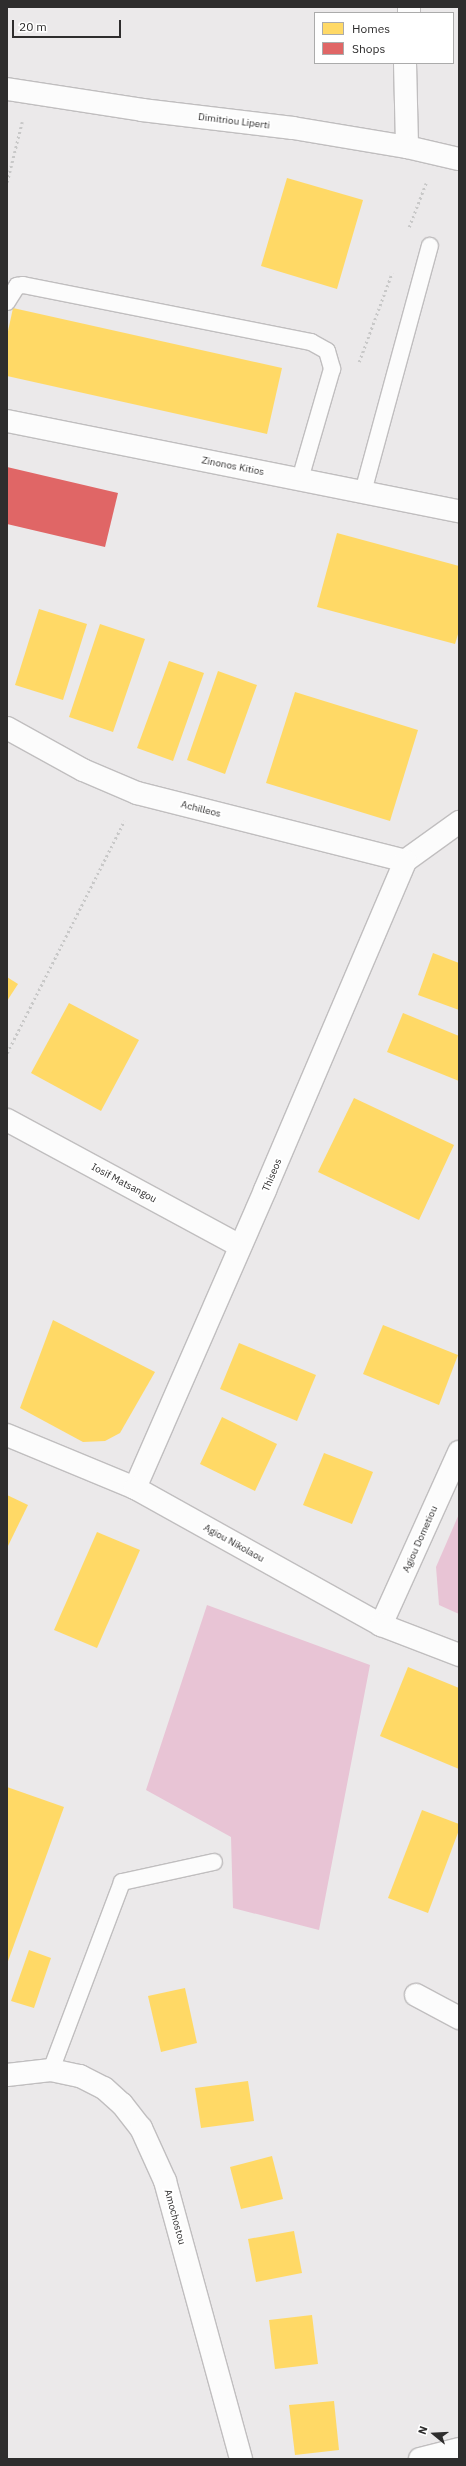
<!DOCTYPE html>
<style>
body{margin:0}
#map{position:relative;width:466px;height:2466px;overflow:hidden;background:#ebe9ea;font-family:"IBM Plex Sans",sans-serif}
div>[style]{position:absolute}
.green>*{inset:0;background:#e8c4d5}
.homes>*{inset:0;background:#ffd966}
.shops>*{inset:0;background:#e06666}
.path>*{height:2.5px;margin-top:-1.25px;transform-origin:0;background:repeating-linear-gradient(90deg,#c8c8c8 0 2px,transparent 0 5px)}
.roads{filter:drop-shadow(1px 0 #c0bebf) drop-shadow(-1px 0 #c0bebf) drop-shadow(0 1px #c0bebf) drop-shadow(0 -1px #c0bebf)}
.service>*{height:16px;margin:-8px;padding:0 8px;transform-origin:8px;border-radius:8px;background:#fcfcfc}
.minor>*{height:22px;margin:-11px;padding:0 11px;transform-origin:11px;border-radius:11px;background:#fcfcfc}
.tertiary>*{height:22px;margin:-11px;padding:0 11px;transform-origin:11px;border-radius:11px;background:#fcfcfc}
span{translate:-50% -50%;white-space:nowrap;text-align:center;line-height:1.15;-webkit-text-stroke:4px #fff;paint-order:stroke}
.street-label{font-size:10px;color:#2e2d2d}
.frame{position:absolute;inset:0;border:8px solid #2e2d2d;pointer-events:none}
.legend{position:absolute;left:314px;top:12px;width:140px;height:52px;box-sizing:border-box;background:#fff;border:1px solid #ababab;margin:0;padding:5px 7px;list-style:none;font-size:12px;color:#2e2d2d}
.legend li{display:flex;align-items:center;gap:8px;height:20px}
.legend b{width:20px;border:1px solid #ababab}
.north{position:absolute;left:414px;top:2414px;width:40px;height:40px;-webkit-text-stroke:3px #fff;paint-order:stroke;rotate:288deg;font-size:11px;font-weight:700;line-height:16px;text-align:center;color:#2e2d2d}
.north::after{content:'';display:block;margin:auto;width:14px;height:18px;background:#2e2d2d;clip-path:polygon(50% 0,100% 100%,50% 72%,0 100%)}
.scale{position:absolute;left:12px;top:20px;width:109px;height:18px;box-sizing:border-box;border:2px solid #2e2d2d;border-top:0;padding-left:5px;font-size:12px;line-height:14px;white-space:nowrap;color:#2e2d2d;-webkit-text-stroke:3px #fff;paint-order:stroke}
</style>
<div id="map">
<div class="green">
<i style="clip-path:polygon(459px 1514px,459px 1614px,439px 1605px,436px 1567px)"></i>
<i style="clip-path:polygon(207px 1605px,370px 1665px,319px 1930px,233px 1908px,231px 1837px,146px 1790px)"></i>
</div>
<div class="homes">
<i style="clip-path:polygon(287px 178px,363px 200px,337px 289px,261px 266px)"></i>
<i style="clip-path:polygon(13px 308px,282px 368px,267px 434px,7px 376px,7px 336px)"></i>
<i style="clip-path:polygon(337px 533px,459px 566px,459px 631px,455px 644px,317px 607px)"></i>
<i style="clip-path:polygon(39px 609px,87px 624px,63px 700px,15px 685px)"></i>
<i style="clip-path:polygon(100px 624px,145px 639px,113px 732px,69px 717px)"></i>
<i style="clip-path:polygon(169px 661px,204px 673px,173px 761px,137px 748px)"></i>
<i style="clip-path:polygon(218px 671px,257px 685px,225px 774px,187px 760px)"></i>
<i style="clip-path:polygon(295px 692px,418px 730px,390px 821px,266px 783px)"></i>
<i style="clip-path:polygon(433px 953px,459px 963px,459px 1010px,418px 995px)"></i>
<i style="clip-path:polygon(7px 977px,18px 984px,7px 1001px)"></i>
<i style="clip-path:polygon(69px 1003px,139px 1040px,101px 1111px,31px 1073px)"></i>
<i style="clip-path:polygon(403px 1013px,459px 1036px,459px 1081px,387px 1052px)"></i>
<i style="clip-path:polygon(354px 1098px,454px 1145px,419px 1220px,318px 1172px)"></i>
<i style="clip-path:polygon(53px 1320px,155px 1372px,120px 1433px,105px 1441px,83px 1442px,20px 1408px)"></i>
<i style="clip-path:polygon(383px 1325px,458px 1355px,439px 1405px,363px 1374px)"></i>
<i style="clip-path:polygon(239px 1343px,316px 1375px,297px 1421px,220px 1389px)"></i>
<i style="clip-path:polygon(222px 1417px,277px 1444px,255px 1491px,200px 1464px)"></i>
<i style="clip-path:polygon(324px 1453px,373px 1472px,352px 1524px,303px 1505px)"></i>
<i style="clip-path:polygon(7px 1495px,28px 1505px,7px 1548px)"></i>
<i style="clip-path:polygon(97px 1532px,140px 1550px,97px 1648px,54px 1630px)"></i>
<i style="clip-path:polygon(408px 1667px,459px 1688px,459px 1769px,380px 1736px)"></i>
<i style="clip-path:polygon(7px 1787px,64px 1807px,7px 1964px)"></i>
<i style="clip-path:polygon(422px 1810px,459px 1824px,459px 1830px,428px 1913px,388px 1898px)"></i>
<i style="clip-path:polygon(29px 1950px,51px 1958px,34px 2008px,11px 2001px)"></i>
<i style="clip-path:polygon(185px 1988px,197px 2043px,161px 2052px,148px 1996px)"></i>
<i style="clip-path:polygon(248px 2081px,254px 2121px,201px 2128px,195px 2088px)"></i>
<i style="clip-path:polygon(272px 2156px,283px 2199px,241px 2209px,230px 2167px)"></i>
<i style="clip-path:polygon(294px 2231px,302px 2273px,256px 2282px,248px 2239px)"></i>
<i style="clip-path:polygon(312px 2315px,318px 2364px,275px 2369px,269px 2320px)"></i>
<i style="clip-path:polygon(334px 2401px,339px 2450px,295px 2455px,289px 2405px)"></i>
</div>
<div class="shops">
<i style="clip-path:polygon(7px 467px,118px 493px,105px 547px,7px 524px)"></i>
</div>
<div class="path">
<i style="left:7px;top:182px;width:62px;rotate:-76deg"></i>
<i style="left:409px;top:227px;width:47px;rotate:-68.9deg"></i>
<i style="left:359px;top:362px;width:95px;rotate:-69.7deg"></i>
<i style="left:7px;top:1053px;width:260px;rotate:-63.2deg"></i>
</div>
<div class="roads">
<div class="service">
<i style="left:7px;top:302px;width:19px;rotate:-58deg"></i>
<i style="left:17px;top:286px;width:6px;rotate:-9deg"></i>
<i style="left:23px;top:285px;width:294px;rotate:11.2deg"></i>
<i style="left:311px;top:342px;width:18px;rotate:29deg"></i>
<i style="left:327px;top:351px;width:19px;rotate:74deg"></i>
<i style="left:332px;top:369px;width:115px;rotate:106.2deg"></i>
<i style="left:363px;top:492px;width:255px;rotate:-74.8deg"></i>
<i style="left:51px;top:2070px;width:201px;rotate:-69.3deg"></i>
<i style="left:122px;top:1882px;width:94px;rotate:-12.3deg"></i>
</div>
<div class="minor">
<i style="left:409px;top:13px;width:6px;rotate:-90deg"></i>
<i style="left:405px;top:63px;width:84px;rotate:88.6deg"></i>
<i style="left:7px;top:89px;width:137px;rotate:8.8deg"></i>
<i style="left:142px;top:110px;width:152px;rotate:6.8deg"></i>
<i style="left:293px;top:128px;width:116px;rotate:9.5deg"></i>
<i style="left:407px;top:147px;width:53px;rotate:13deg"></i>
<i style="left:7px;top:728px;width:87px;rotate:28.9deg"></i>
<i style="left:83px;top:770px;width:59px;rotate:23.1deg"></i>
<i style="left:137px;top:793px;width:276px;rotate:14.2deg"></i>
<i style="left:405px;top:861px;width:67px;rotate:-35.8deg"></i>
<i style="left:7px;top:1120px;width:265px;rotate:28.4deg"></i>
<i style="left:135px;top:1488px;width:325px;rotate:-66.4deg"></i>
<i style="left:265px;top:1190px;width:358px;rotate:-66.9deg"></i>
<i style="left:381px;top:1625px;width:190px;rotate:-65.7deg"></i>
<i style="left:416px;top:1995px;width:49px;rotate:28.1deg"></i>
<i style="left:7px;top:2075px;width:44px;rotate:-6.5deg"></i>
<i style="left:51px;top:2070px;width:30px;rotate:12deg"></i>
<i style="left:80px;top:2076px;width:27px;rotate:27deg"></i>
<i style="left:104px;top:2088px;width:24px;rotate:42deg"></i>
<i style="left:122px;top:2104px;width:31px;rotate:52deg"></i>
<i style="left:141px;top:2128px;width:58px;rotate:65.6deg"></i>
<i style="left:165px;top:2181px;width:288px;rotate:74.7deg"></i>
<i style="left:420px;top:2459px;width:40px;rotate:-14.4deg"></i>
</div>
<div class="tertiary">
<i style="left:7px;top:421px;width:461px;rotate:11.3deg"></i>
<i style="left:7px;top:1435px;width:139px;rotate:22.5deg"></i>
<i style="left:135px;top:1488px;width:282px;rotate:29.1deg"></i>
<i style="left:381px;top:1625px;width:84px;rotate:21deg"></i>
</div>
</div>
<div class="street-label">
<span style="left:234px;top:121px;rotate:7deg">Dimitriou Liperti</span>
<span style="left:233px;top:466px;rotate:11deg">Zinonos Kitios</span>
<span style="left:201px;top:809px;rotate:14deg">Achilleos</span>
<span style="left:272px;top:1175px;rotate:-67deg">Thiseos</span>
<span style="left:124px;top:1183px;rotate:28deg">Iosif Matsangou</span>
<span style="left:420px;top:1539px;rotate:-66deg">Agiou Dometiou</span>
<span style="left:234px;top:1543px;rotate:29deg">Agiou Nikolaou</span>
<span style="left:175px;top:2217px;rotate:75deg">Amochostou</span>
</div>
<div class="frame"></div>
<ul class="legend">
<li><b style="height:11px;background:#ffd966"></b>Homes</li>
<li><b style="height:11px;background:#e06666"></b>Shops</li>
</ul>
<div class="north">N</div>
<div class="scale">20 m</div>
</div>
